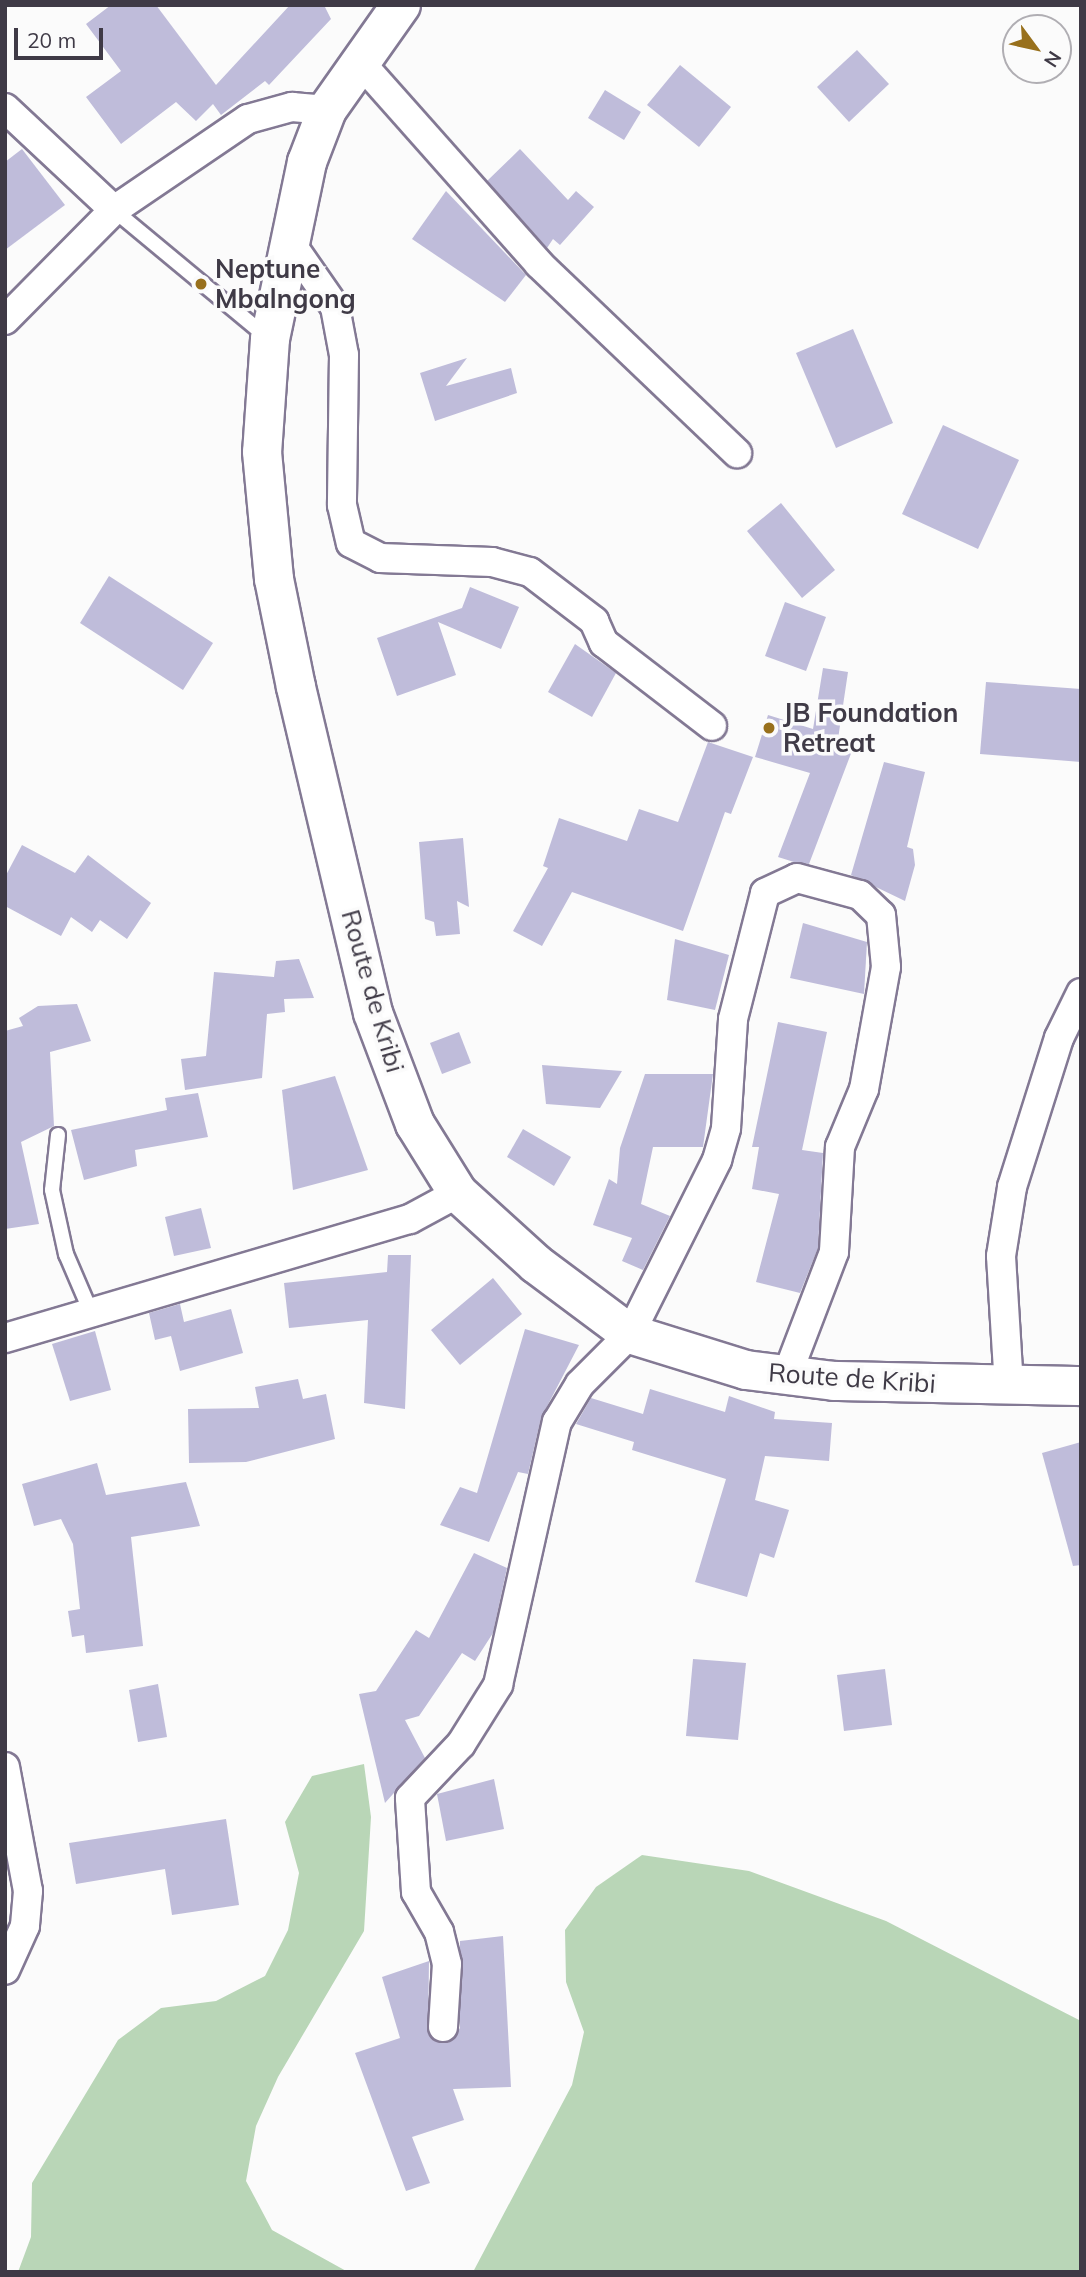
<!DOCTYPE html>
<style>
body{margin:0}
#map{position:relative;width:1086px;height:2277px;overflow:hidden;background:#fbfbfb;font-family:Mulish,sans-serif}
div>[style]{position:absolute}
.green>*{inset:0;background:#b9d6b7}
.building>*{inset:0;background:#bfbcda}
.roads{filter:drop-shadow(2px 0 #837994) drop-shadow(-2px 0 #837994) drop-shadow(0 2px #837994) drop-shadow(0 -2px #837994)}
.service>*{height:14px;margin:-7px;padding:0 7px;transform-origin:7px;border-radius:7px;background:#fff}
.minor>*{height:28px;margin:-14px;padding:0 14px;transform-origin:14px;border-radius:14px;background:#fff}
.primary>*{height:38px;margin:-19px;padding:0 19px;transform-origin:19px;border-radius:19px;background:#fff}
.dots>*{width:19px;height:19px;translate:-50% -50%;box-sizing:border-box;border:4px solid #fbfbfb;border-radius:50%}
span{translate:-50% -50%;white-space:nowrap;text-align:center;line-height:1.15;-webkit-text-stroke:7px #fbfbfb;paint-order:stroke}
.poi-label{font-size:26px;color:#3f3a46;font-weight:700}
.left{translate:0 -50%;text-align:left}
.street-label{font-size:26px;color:#3f3a46}
.frame{position:absolute;inset:0;border:7px solid #3f3a46;pointer-events:none}
.north{position:absolute;left:1002px;top:14px;width:70px;height:70px;box-sizing:border-box;background:#fbfbfb;border:2px solid #b0aeb3;border-radius:50%;rotate:123deg;font-size:19px;font-weight:700;line-height:28px;text-align:center;color:#3f3a46}
.north::after{content:'';display:block;margin:auto;width:24px;height:32px;background:#98701c;clip-path:polygon(50% 0,100% 100%,50% 72%,0 100%)}
.scale{position:absolute;left:14px;top:28px;width:89px;height:32px;box-sizing:border-box;border:4px solid #3f3a46;border-top:0;padding-left:9px;font-size:21px;line-height:24px;white-space:nowrap;color:#3f3a46;-webkit-text-stroke:5px #fbfbfb;paint-order:stroke}
</style>
<div id="map">
<div class="green">
<i style="clip-path:polygon(364px 1764px,371px 1817px,364px 1931px,278px 2077px,256px 2126px,246px 2181px,272px 2230px,348px 2272px,18px 2272px,31px 2237px,32px 2183px,118px 2040px,161px 2008px,216px 2001px,265px 1976px,288px 1930px,299px 1873px,285px 1822px,312px 1776px)"></i>
<i style="clip-path:polygon(642px 1855px,749px 1871px,886px 1921px,1081px 2021px,1081px 2272px,473px 2272px,572px 2085px,584px 2032px,566px 1982px,565px 1930px,596px 1887px)"></i>
</div>
<div class="building">
<i style="clip-path:polygon(111px 5px,156px 5px,216px 85px,290px 5px,324px 5px,331px 19px,269px 85px,265px 81px,221px 115px,213px 104px,196px 121px,176px 102px,121px 144px,86px 97px,121px 71px,86px 24px)"></i>
<i style="clip-path:polygon(857px 50px,889px 84px,849px 122px,817px 87px)"></i>
<i style="clip-path:polygon(680px 65px,731px 107px,699px 147px,647px 105px)"></i>
<i style="clip-path:polygon(605px 90px,641px 112px,624px 140px,588px 118px)"></i>
<i style="clip-path:polygon(22px 149px,65px 205px,5px 250px,5px 162px)"></i>
<i style="clip-path:polygon(520px 149px,568px 200px,576px 191px,594px 207px,560px 245px,553px 239px,547px 248px,487px 181px)"></i>
<i style="clip-path:polygon(446px 191px,526px 275px,505px 302px,412px 239px)"></i>
<i style="clip-path:polygon(853px 329px,893px 423px,836px 448px,796px 353px)"></i>
<i style="clip-path:polygon(467px 358px,446px 386px,511px 368px,517px 393px,435px 421px,420px 373px)"></i>
<i style="clip-path:polygon(943px 425px,1019px 460px,978px 549px,902px 514px)"></i>
<i style="clip-path:polygon(781px 503px,835px 570px,802px 598px,747px 531px)"></i>
<i style="clip-path:polygon(109px 576px,213px 643px,183px 690px,80px 623px)"></i>
<i style="clip-path:polygon(470px 587px,519px 607px,501px 649px,438px 622px,456px 675px,397px 696px,377px 638px,462px 608px)"></i>
<i style="clip-path:polygon(785px 602px,826px 617px,806px 671px,765px 656px)"></i>
<i style="clip-path:polygon(575px 644px,616px 673px,592px 717px,548px 692px)"></i>
<i style="clip-path:polygon(823px 668px,848px 672px,838px 739px,855px 743px,809px 864px,794px 862px,778px 857px,810px 773px,755px 757px,768px 715px,813px 729px)"></i>
<i style="clip-path:polygon(986px 682px,1081px 689px,1081px 762px,980px 754px)"></i>
<i style="clip-path:polygon(708px 742px,753px 757px,731px 814px,725px 812px,683px 931px,572px 892px,542px 946px,513px 931px,548px 868px,543px 866px,559px 818px,627px 841px,639px 809px,678px 822px)"></i>
<i style="clip-path:polygon(884px 762px,925px 772px,907px 847px,913px 849px,915px 865px,905px 901px,851px 875px)"></i>
<i style="clip-path:polygon(463px 838px,469px 907px,457px 901px,460px 934px,436px 936px,434px 922px,425px 919px,419px 842px)"></i>
<i style="clip-path:polygon(22px 845px,75px 873px,88px 855px,151px 903px,127px 939px,100px 920px,92px 932px,71px 917px,61px 936px,5px 906px,5px 877px)"></i>
<i style="clip-path:polygon(803px 923px,867px 942px,864px 994px,790px 978px)"></i>
<i style="clip-path:polygon(675px 939px,729px 955px,715px 1010px,667px 1000px)"></i>
<i style="clip-path:polygon(299px 959px,314px 998px,284px 999px,285px 1012px,267px 1014px,262px 1078px,185px 1090px,181px 1059px,206px 1056px,214px 972px,274px 977px,276px 961px)"></i>
<i style="clip-path:polygon(77px 1004px,91px 1041px,50px 1052px,54px 1126px,21px 1142px,39px 1224px,5px 1229px,5px 1031px,23px 1026px,19px 1018px,38px 1006px)"></i>
<i style="clip-path:polygon(778px 1022px,827px 1032px,802px 1150px,823px 1153px,818px 1248px,800px 1293px,756px 1282px,779px 1194px,752px 1189px,759px 1147px,752px 1147px)"></i>
<i style="clip-path:polygon(459px 1032px,471px 1063px,442px 1074px,430px 1043px)"></i>
<i style="clip-path:polygon(542px 1065px,622px 1071px,600px 1108px,546px 1104px)"></i>
<i style="clip-path:polygon(645px 1074px,713px 1074px,703px 1147px,653px 1147px,641px 1204px,670px 1216px,643px 1270px,622px 1261px,632px 1238px,593px 1225px,609px 1179px,617px 1184px,620px 1148px)"></i>
<i style="clip-path:polygon(335px 1076px,368px 1170px,293px 1190px,282px 1090px)"></i>
<i style="clip-path:polygon(198px 1093px,208px 1137px,135px 1150px,137px 1166px,84px 1180px,71px 1130px,167px 1110px,165px 1098px)"></i>
<i style="clip-path:polygon(523px 1129px,571px 1157px,554px 1186px,507px 1157px)"></i>
<i style="clip-path:polygon(201px 1208px,211px 1248px,174px 1256px,165px 1217px)"></i>
<i style="clip-path:polygon(388px 1255px,411px 1255px,405px 1409px,364px 1403px,368px 1320px,289px 1328px,284px 1283px,387px 1272px)"></i>
<i style="clip-path:polygon(493px 1278px,522px 1314px,460px 1365px,431px 1330px)"></i>
<i style="clip-path:polygon(180px 1304px,184px 1322px,231px 1309px,243px 1353px,180px 1371px,171px 1336px,155px 1340px,149px 1313px)"></i>
<i style="clip-path:polygon(525px 1329px,579px 1345px,541px 1418px,528px 1474px,518px 1472px,489px 1542px,440px 1525px,460px 1487px,477px 1493px)"></i>
<i style="clip-path:polygon(95px 1331px,111px 1390px,70px 1401px,52px 1344px)"></i>
<i style="clip-path:polygon(298px 1379px,303px 1399px,326px 1394px,335px 1439px,246px 1462px,189px 1463px,188px 1409px,259px 1408px,255px 1387px)"></i>
<i style="clip-path:polygon(650px 1389px,725px 1412px,729px 1396px,775px 1412px,774px 1419px,832px 1423px,829px 1461px,765px 1456px,755px 1500px,789px 1510px,774px 1558px,760px 1553px,747px 1597px,695px 1582px,726px 1479px,632px 1450px,634px 1442px,576px 1424px,591px 1398px,643px 1414px)"></i>
<i style="clip-path:polygon(1081px 1442px,1081px 1565px,1073px 1566px,1042px 1453px)"></i>
<i style="clip-path:polygon(97px 1463px,106px 1495px,186px 1482px,200px 1526px,131px 1537px,143px 1646px,86px 1653px,84px 1635px,72px 1637px,68px 1611px,80px 1609px,73px 1544px,61px 1519px,34px 1526px,22px 1484px)"></i>
<i style="clip-path:polygon(474px 1553px,507px 1568px,493px 1633px,475px 1661px,462px 1653px,419px 1716px,405px 1720px,425px 1758px,385px 1803px,359px 1694px,376px 1691px,416px 1630px,429px 1638px)"></i>
<i style="clip-path:polygon(693px 1659px,746px 1663px,738px 1740px,686px 1736px)"></i>
<i style="clip-path:polygon(885px 1669px,892px 1725px,844px 1731px,837px 1675px)"></i>
<i style="clip-path:polygon(158px 1684px,167px 1737px,138px 1742px,129px 1690px)"></i>
<i style="clip-path:polygon(494px 1779px,504px 1829px,446px 1841px,437px 1794px)"></i>
<i style="clip-path:polygon(226px 1819px,239px 1905px,172px 1915px,165px 1869px,76px 1884px,69px 1843px)"></i>
<i style="clip-path:polygon(503px 1936px,511px 2087px,453px 2089px,464px 2120px,412px 2137px,430px 2183px,406px 2191px,355px 2053px,400px 2038px,382px 1977px,429px 1961px,428px 2034px,450px 2042px,460px 2028px,460px 1941px)"></i>
</div>
<div class="roads">
<div class="service">
<i style="left:114px;top:210px;width:197px;rotate:39.7deg"></i>
<i style="left:58px;top:1135px;width:55px;rotate:96.2deg"></i>
<i style="left:52px;top:1190px;width:66px;rotate:77.7deg"></i>
<i style="left:66px;top:1254px;width:61px;rotate:66.8deg"></i>
</div>
<div class="minor">
<i style="left:359px;top:61px;width:271px;rotate:48.4deg"></i>
<i style="left:539px;top:264px;width:274px;rotate:43.7deg"></i>
<i style="left:5px;top:108px;width:149px;rotate:43.1deg"></i>
<i style="left:287px;top:238px;width:84px;rotate:55.2deg"></i>
<i style="left:335px;top:307px;width:49px;rotate:79.4deg"></i>
<i style="left:344px;top:355px;width:150px;rotate:90.8deg"></i>
<i style="left:342px;top:505px;width:39px;rotate:77deg"></i>
<i style="left:351px;top:543px;width:33px;rotate:27deg"></i>
<i style="left:380px;top:558px;width:112px;rotate:2deg"></i>
<i style="left:492px;top:562px;width:39px;rotate:15deg"></i>
<i style="left:530px;top:572px;width:81px;rotate:37.4deg"></i>
<i style="left:594px;top:621px;width:24px;rotate:66deg"></i>
<i style="left:604px;top:643px;width:136px;rotate:37.5deg"></i>
<i style="left:5px;top:320px;width:155px;rotate:-45.3deg"></i>
<i style="left:114px;top:210px;width:162px;rotate:-34.2deg"></i>
<i style="left:248px;top:119px;width:46px;rotate:-15.3deg"></i>
<i style="left:292px;top:107px;width:35px;rotate:5deg"></i>
<i style="left:5px;top:1338px;width:422px;rotate:-16.4deg"></i>
<i style="left:410px;top:1219px;width:55px;rotate:-28.4deg"></i>
<i style="left:1009px;top:1387px;width:131px;rotate:-93.5deg"></i>
<i style="left:1001px;top:1256px;width:70px;rotate:-80.9deg"></i>
<i style="left:1012px;top:1187px;width:156px;rotate:-72.5deg"></i>
<i style="left:1059px;top:1038px;width:50px;rotate:-63.9deg"></i>
<i style="left:5px;top:1767px;width:126px;rotate:79.5deg"></i>
<i style="left:28px;top:1891px;width:35px;rotate:95deg"></i>
<i style="left:25px;top:1926px;width:48px;rotate:114.4deg"></i>
<i style="left:443px;top:2027px;width:63px;rotate:-86.4deg"></i>
<i style="left:447px;top:1964px;width:33px;rotate:-104deg"></i>
<i style="left:439px;top:1932px;width:46px;rotate:-119.9deg"></i>
<i style="left:416px;top:1892px;width:94px;rotate:-93.7deg"></i>
<i style="left:410px;top:1798px;width:74px;rotate:-46.6deg"></i>
<i style="left:461px;top:1744px;width:70px;rotate:-57.9deg"></i>
<i style="left:498px;top:1685px;width:270px;rotate:-77.4deg"></i>
<i style="left:557px;top:1422px;width:44px;rotate:-58.8deg"></i>
<i style="left:580px;top:1384px;width:71px;rotate:-45deg"></i>
<i style="left:630px;top:1334px;width:195px;rotate:-63.4deg"></i>
<i style="left:717px;top:1160px;width:33px;rotate:-74deg"></i>
<i style="left:726px;top:1128px;width:109px;rotate:-86.3deg"></i>
<i style="left:733px;top:1019px;width:130px;rotate:-75.7deg"></i>
<i style="left:765px;top:893px;width:35px;rotate:-25deg"></i>
<i style="left:797px;top:878px;width:65px;rotate:15.1deg"></i>
<i style="left:860px;top:895px;width:29px;rotate:44deg"></i>
<i style="left:881px;top:915px;width:52px;rotate:84.5deg"></i>
<i style="left:886px;top:967px;width:124px;rotate:100.2deg"></i>
<i style="left:864px;top:1089px;width:63px;rotate:112.5deg"></i>
<i style="left:840px;top:1147px;width:105px;rotate:93.3deg"></i>
<i style="left:834px;top:1252px;width:132px;rotate:110.9deg"></i>
</div>
<div class="primary">
<i style="left:401px;top:5px;width:128px;rotate:125.2deg"></i>
<i style="left:327px;top:110px;width:56px;rotate:111deg"></i>
<i style="left:307px;top:162px;width:181px;rotate:101.8deg"></i>
<i style="left:270px;top:339px;width:113px;rotate:94deg"></i>
<i style="left:262px;top:452px;width:128px;rotate:84.6deg"></i>
<i style="left:274px;top:579px;width:110px;rotate:78.5deg"></i>
<i style="left:296px;top:687px;width:335px;rotate:76.7deg"></i>
<i style="left:373px;top:1013px;width:119px;rotate:69.3deg"></i>
<i style="left:415px;top:1124px;width:81px;rotate:58.1deg"></i>
<i style="left:458px;top:1193px;width:105px;rotate:42.3deg"></i>
<i style="left:536px;top:1264px;width:117px;rotate:36.7deg"></i>
<i style="left:630px;top:1334px;width:121px;rotate:17.2deg"></i>
<i style="left:746px;top:1370px;width:89px;rotate:7.1deg"></i>
<i style="left:834px;top:1381px;width:247px;rotate:1.2deg"></i>
</div>
</div>
<div class="dots">
<i style="left:201px;top:284px;background:#98701c"></i>
<i style="left:769px;top:728px;background:#98701c"></i>
</div>
<div class="poi-label">
<span class="left" style="left:215px;top:284px">Neptune<br>Mbalngong</span>
<span class="left" style="left:783px;top:728px">JB Foundation<br>Retreat</span>
</div>
<div class="street-label">
<span style="left:373px;top:991px;rotate:74deg">Route de Kribi</span>
<span style="left:852px;top:1378px;rotate:4deg">Route de Kribi</span>
</div>
<div class="frame"></div>
<div class="north">N</div>
<div class="scale">20 m</div>
</div>
